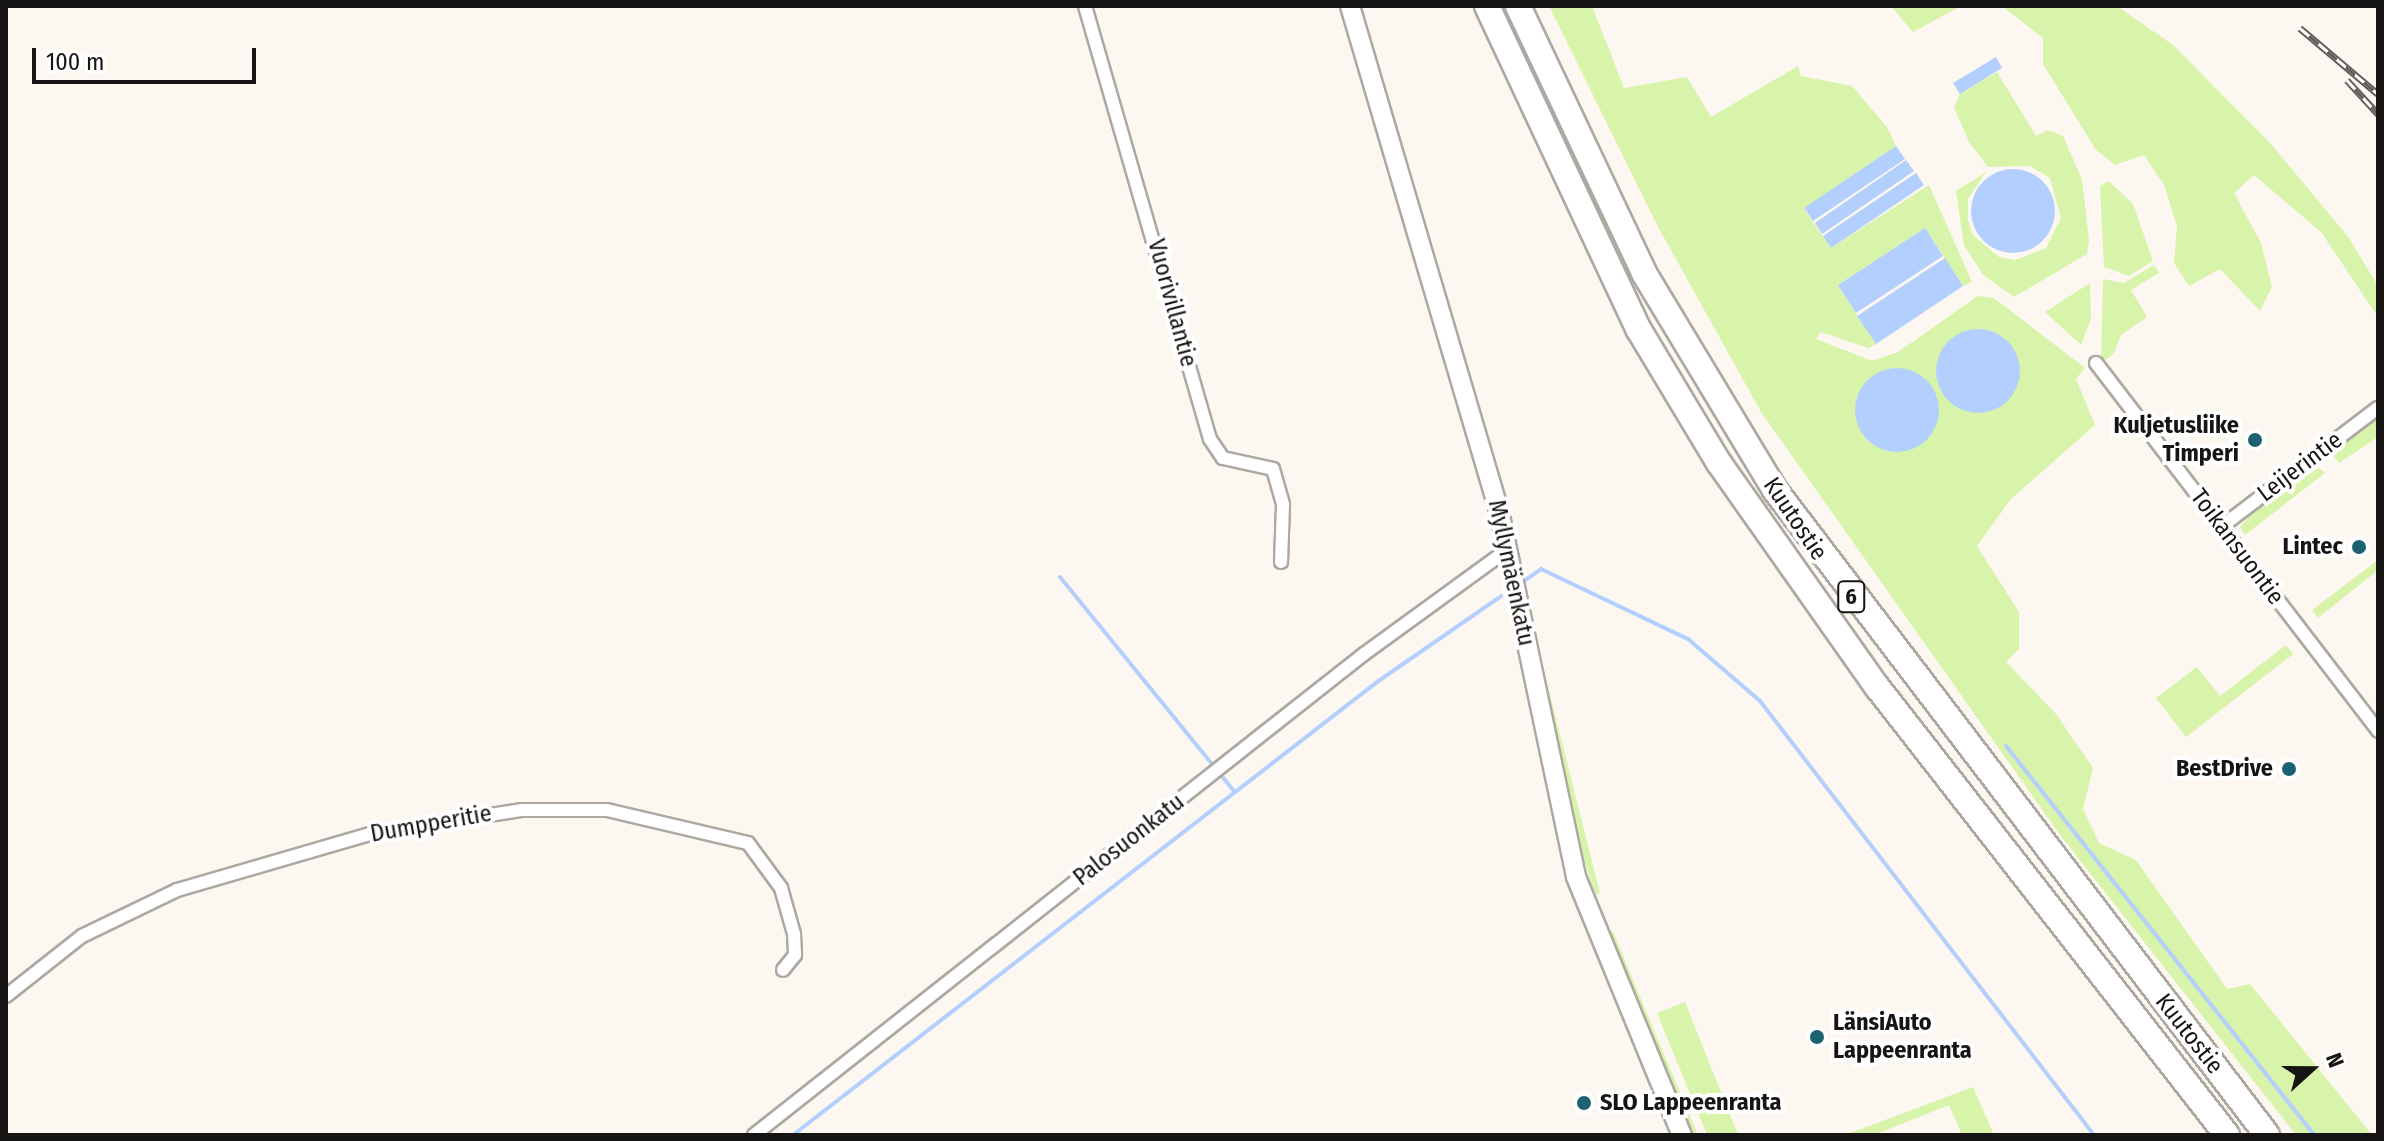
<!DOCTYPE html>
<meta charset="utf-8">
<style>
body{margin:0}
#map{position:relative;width:2384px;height:1141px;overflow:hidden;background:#fdf7f1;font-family:"Fira Sans Condensed",sans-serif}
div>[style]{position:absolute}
.green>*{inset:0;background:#d8f4aa}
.water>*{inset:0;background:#b3cffd}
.round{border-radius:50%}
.stream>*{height:4px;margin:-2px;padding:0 2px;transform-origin:2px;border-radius:2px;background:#b3cffd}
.roads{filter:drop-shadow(2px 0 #ada8a2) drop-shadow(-2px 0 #ada8a2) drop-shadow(0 2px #ada8a2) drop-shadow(0 -2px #ada8a2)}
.street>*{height:12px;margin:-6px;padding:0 6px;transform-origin:6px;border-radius:6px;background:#fff}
.secondary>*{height:18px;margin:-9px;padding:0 9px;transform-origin:9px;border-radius:9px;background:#fff}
.highway>*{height:24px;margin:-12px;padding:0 12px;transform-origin:12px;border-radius:12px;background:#fff}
.rail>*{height:7px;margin-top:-3.5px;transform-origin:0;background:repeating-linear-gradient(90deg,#fff 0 12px,#625e5b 0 24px);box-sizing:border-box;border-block:2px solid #625e5b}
.dots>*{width:22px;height:22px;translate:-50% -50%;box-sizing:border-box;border:4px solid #fff;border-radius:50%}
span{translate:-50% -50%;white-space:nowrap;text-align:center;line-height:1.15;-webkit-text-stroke:8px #fff;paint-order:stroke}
.shield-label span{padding:2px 6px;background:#fff;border:2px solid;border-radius:6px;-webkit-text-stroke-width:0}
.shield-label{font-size:22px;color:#171513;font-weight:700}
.street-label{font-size:24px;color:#171513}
.poi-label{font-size:24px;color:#171513;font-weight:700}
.right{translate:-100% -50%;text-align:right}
.left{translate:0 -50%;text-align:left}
.frame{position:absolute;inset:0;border:8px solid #171513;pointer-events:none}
.north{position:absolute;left:2272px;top:1029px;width:80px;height:80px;-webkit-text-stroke:6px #fff;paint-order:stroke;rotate:69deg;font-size:22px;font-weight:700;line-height:32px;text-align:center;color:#171513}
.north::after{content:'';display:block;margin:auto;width:28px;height:36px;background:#171513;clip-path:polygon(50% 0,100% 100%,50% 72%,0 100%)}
.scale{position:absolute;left:32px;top:48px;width:224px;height:36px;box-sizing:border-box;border:4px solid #171513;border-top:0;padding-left:10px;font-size:24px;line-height:28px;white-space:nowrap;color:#171513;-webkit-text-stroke:6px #fff;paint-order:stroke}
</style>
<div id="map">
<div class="green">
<i style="clip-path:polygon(1549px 6px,1592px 6px,1624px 88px,1687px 77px,1711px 117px,1798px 66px,1801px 76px,1852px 86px,1887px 127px,1896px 146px,1804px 209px,1831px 248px,1929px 185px,1972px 282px,1963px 286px,1925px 228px,1838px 285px,1876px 344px,1868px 348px,1821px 332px,1816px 339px,1872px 361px,1898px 352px,1978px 296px,1994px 298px,2085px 368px,2076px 379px,2095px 425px,2011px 499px,1977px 546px,2019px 612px,2019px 649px,2006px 662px,2056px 714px,2093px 768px,2083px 809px,2099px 843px,2136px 860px,2227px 989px,2250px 984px,2372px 1135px,2296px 1135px,2060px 835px,1761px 412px,1657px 225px)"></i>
<i style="clip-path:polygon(1891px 6px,1961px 6px,1913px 32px)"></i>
<i style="clip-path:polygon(2002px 6px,2117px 6px,2173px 45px,2271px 144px,2349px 238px,2378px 286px,2378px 317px,2321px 232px,2254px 175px,2234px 193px,2261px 243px,2272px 287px,2260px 311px,2220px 269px,2189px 286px,2174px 263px,2177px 226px,2164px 185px,2144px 155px,2115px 165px,2096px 150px,2043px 64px,2043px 38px)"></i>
<i style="clip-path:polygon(1997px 72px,2036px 136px,2048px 130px,2063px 136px,2082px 180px,2089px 240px,2087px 254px,2014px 297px,1983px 275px,1964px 245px,1956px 191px,1986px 172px,1968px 199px,1968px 220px,1973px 235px,1999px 257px,2015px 260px,2046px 248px,2061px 218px,2050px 178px,2030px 166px,1988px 167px,1969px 142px,1954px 107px,1960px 94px)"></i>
<i style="clip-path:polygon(2109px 181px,2133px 204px,2153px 261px,2129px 276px,2104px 267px,2100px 186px)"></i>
<i style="clip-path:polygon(2154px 265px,2159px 273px,2131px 290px,2147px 317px,2121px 335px,2113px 355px,2101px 362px,2103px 279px,2124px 283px)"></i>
<i style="clip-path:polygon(2090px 283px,2091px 319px,2081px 345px,2045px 312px)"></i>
<i style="clip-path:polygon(2378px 418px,2378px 437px,2339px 463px,2331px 453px)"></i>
<i style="clip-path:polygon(2316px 466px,2325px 473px,2245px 535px,2240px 527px,2252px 513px)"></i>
<i style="clip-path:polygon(2378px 560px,2378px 570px,2318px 618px,2312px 610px)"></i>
<i style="clip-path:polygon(1530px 616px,1600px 893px,1595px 895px,1572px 821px)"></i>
<i style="clip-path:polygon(2286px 645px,2293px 654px,2186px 737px,2156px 698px,2197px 667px,2220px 696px)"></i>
<i style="clip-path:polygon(1613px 931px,1635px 985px,1698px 1135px,1691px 1135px,1667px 1078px,1608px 933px)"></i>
<i style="clip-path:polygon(1685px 1002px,1738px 1135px,1707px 1135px,1657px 1013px)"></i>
<i style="clip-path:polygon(1973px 1087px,1994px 1135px,1962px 1135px,1949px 1105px,1874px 1135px,1845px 1135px)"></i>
</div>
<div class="water">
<i style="clip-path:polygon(1996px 57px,2002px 68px,1960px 94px,1953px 83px)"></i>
<i style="clip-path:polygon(1896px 146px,1905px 159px,1813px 221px,1804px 208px)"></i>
<i style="clip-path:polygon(1906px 160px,1914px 171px,1822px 234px,1815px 223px)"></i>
<i class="round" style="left:1971px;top:169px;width:84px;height:84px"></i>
<i style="clip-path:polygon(1916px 173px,1924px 185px,1831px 248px,1823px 236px)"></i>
<i style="clip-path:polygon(1925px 228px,1943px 256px,1856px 313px,1838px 285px)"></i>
<i style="clip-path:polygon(1945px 258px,1963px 286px,1876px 344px,1857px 316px)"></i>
<i class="round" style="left:1936px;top:329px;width:84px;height:84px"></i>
<i class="round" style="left:1855px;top:368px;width:84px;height:84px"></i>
</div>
<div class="stream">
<i style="left:1060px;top:577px;width:277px;rotate:50.9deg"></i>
<i style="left:1524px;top:581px;width:21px;rotate:-35deg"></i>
<i style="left:1541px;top:569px;width:163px;rotate:25.5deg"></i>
<i style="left:1688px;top:639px;width:95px;rotate:40.7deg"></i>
<i style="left:1760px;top:701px;width:548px;rotate:52.42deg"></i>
<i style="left:2006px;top:746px;width:496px;rotate:51.6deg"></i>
<i style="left:793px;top:1135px;width:739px;rotate:-37.8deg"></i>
<i style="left:1377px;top:682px;width:151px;rotate:-34.7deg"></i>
</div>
<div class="roads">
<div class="street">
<i style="left:1085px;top:6px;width:451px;rotate:73.9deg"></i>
<i style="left:1210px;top:439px;width:23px;rotate:56deg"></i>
<i style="left:1223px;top:458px;width:51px;rotate:12.4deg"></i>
<i style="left:1273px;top:469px;width:37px;rotate:74deg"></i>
<i style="left:1283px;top:505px;width:57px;rotate:92deg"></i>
<i style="left:2096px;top:363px;width:464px;rotate:52.5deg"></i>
<i style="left:2221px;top:527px;width:197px;rotate:-37.2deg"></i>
<i style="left:6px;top:996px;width:97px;rotate:-38.3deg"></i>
<i style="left:82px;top:936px;width:106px;rotate:-25.8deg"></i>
<i style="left:177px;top:890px;width:201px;rotate:-16.2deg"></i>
<i style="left:370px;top:834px;width:154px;rotate:-9deg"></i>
<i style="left:522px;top:810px;width:85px"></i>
<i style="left:607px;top:810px;width:145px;rotate:13.2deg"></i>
<i style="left:748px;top:843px;width:56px;rotate:53.7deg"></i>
<i style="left:781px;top:888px;width:48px;rotate:74.2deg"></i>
<i style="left:794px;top:934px;width:21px;rotate:87deg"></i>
<i style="left:795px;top:955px;width:19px;rotate:129deg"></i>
<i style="left:754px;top:1135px;width:777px;rotate:-38.26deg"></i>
<i style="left:1364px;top:654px;width:177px;rotate:-36deg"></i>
</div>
<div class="secondary">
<i style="left:1350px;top:6px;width:527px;rotate:73.56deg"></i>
<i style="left:1499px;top:511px;width:374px;rotate:78.1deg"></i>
<i style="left:1576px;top:877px;width:279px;rotate:67.7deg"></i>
</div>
<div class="highway">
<i style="left:1487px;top:6px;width:358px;rotate:64.9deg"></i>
<i style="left:1639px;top:330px;width:155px;rotate:59deg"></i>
<i style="left:1719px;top:463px;width:276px;rotate:54.8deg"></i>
<i style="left:1878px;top:688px;width:567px;rotate:52.02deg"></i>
<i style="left:1518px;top:6px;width:295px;rotate:64.7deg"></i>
<i style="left:1644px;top:273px;width:253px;rotate:58.9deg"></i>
<i style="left:1775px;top:490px;width:811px;rotate:52.66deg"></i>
</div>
</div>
<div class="rail">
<i style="left:2300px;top:28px;width:102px;rotate:40.2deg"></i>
<i style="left:2347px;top:80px;width:46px;rotate:47.6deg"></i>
</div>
<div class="dots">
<i style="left:2255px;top:440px;background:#1d6273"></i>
<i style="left:2359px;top:547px;background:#1d6273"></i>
<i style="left:2289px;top:769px;background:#1d6273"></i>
<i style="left:1817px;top:1037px;background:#1d6273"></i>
<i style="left:1584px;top:1103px;background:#1d6273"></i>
</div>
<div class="shield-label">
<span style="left:1851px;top:597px">6</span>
</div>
<div class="street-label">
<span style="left:1172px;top:303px;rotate:75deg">Vuorivillantie</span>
<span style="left:2300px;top:467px;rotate:-37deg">Leijerintie</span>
<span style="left:1795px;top:519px;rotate:56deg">Kuutostie</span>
<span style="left:2237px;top:547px;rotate:53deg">Toikansuontie</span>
<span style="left:1511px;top:573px;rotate:78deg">Myllymäenkatu</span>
<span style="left:431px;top:824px;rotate:-10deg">Dumpperitie</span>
<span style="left:1129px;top:840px;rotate:-38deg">Palosuonkatu</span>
<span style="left:2189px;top:1034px;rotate:52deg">Kuutostie</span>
</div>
<div class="poi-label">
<span class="right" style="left:2239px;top:440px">Kuljetusliike<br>Timperi</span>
<span class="right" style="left:2343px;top:547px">Lintec</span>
<span class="right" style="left:2273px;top:769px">BestDrive</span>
<span class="left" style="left:1833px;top:1037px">LänsiAuto<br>Lappeenranta</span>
<span class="left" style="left:1600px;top:1103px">SLO Lappeenranta</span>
</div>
<div class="frame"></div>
<div class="north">N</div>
<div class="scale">100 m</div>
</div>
